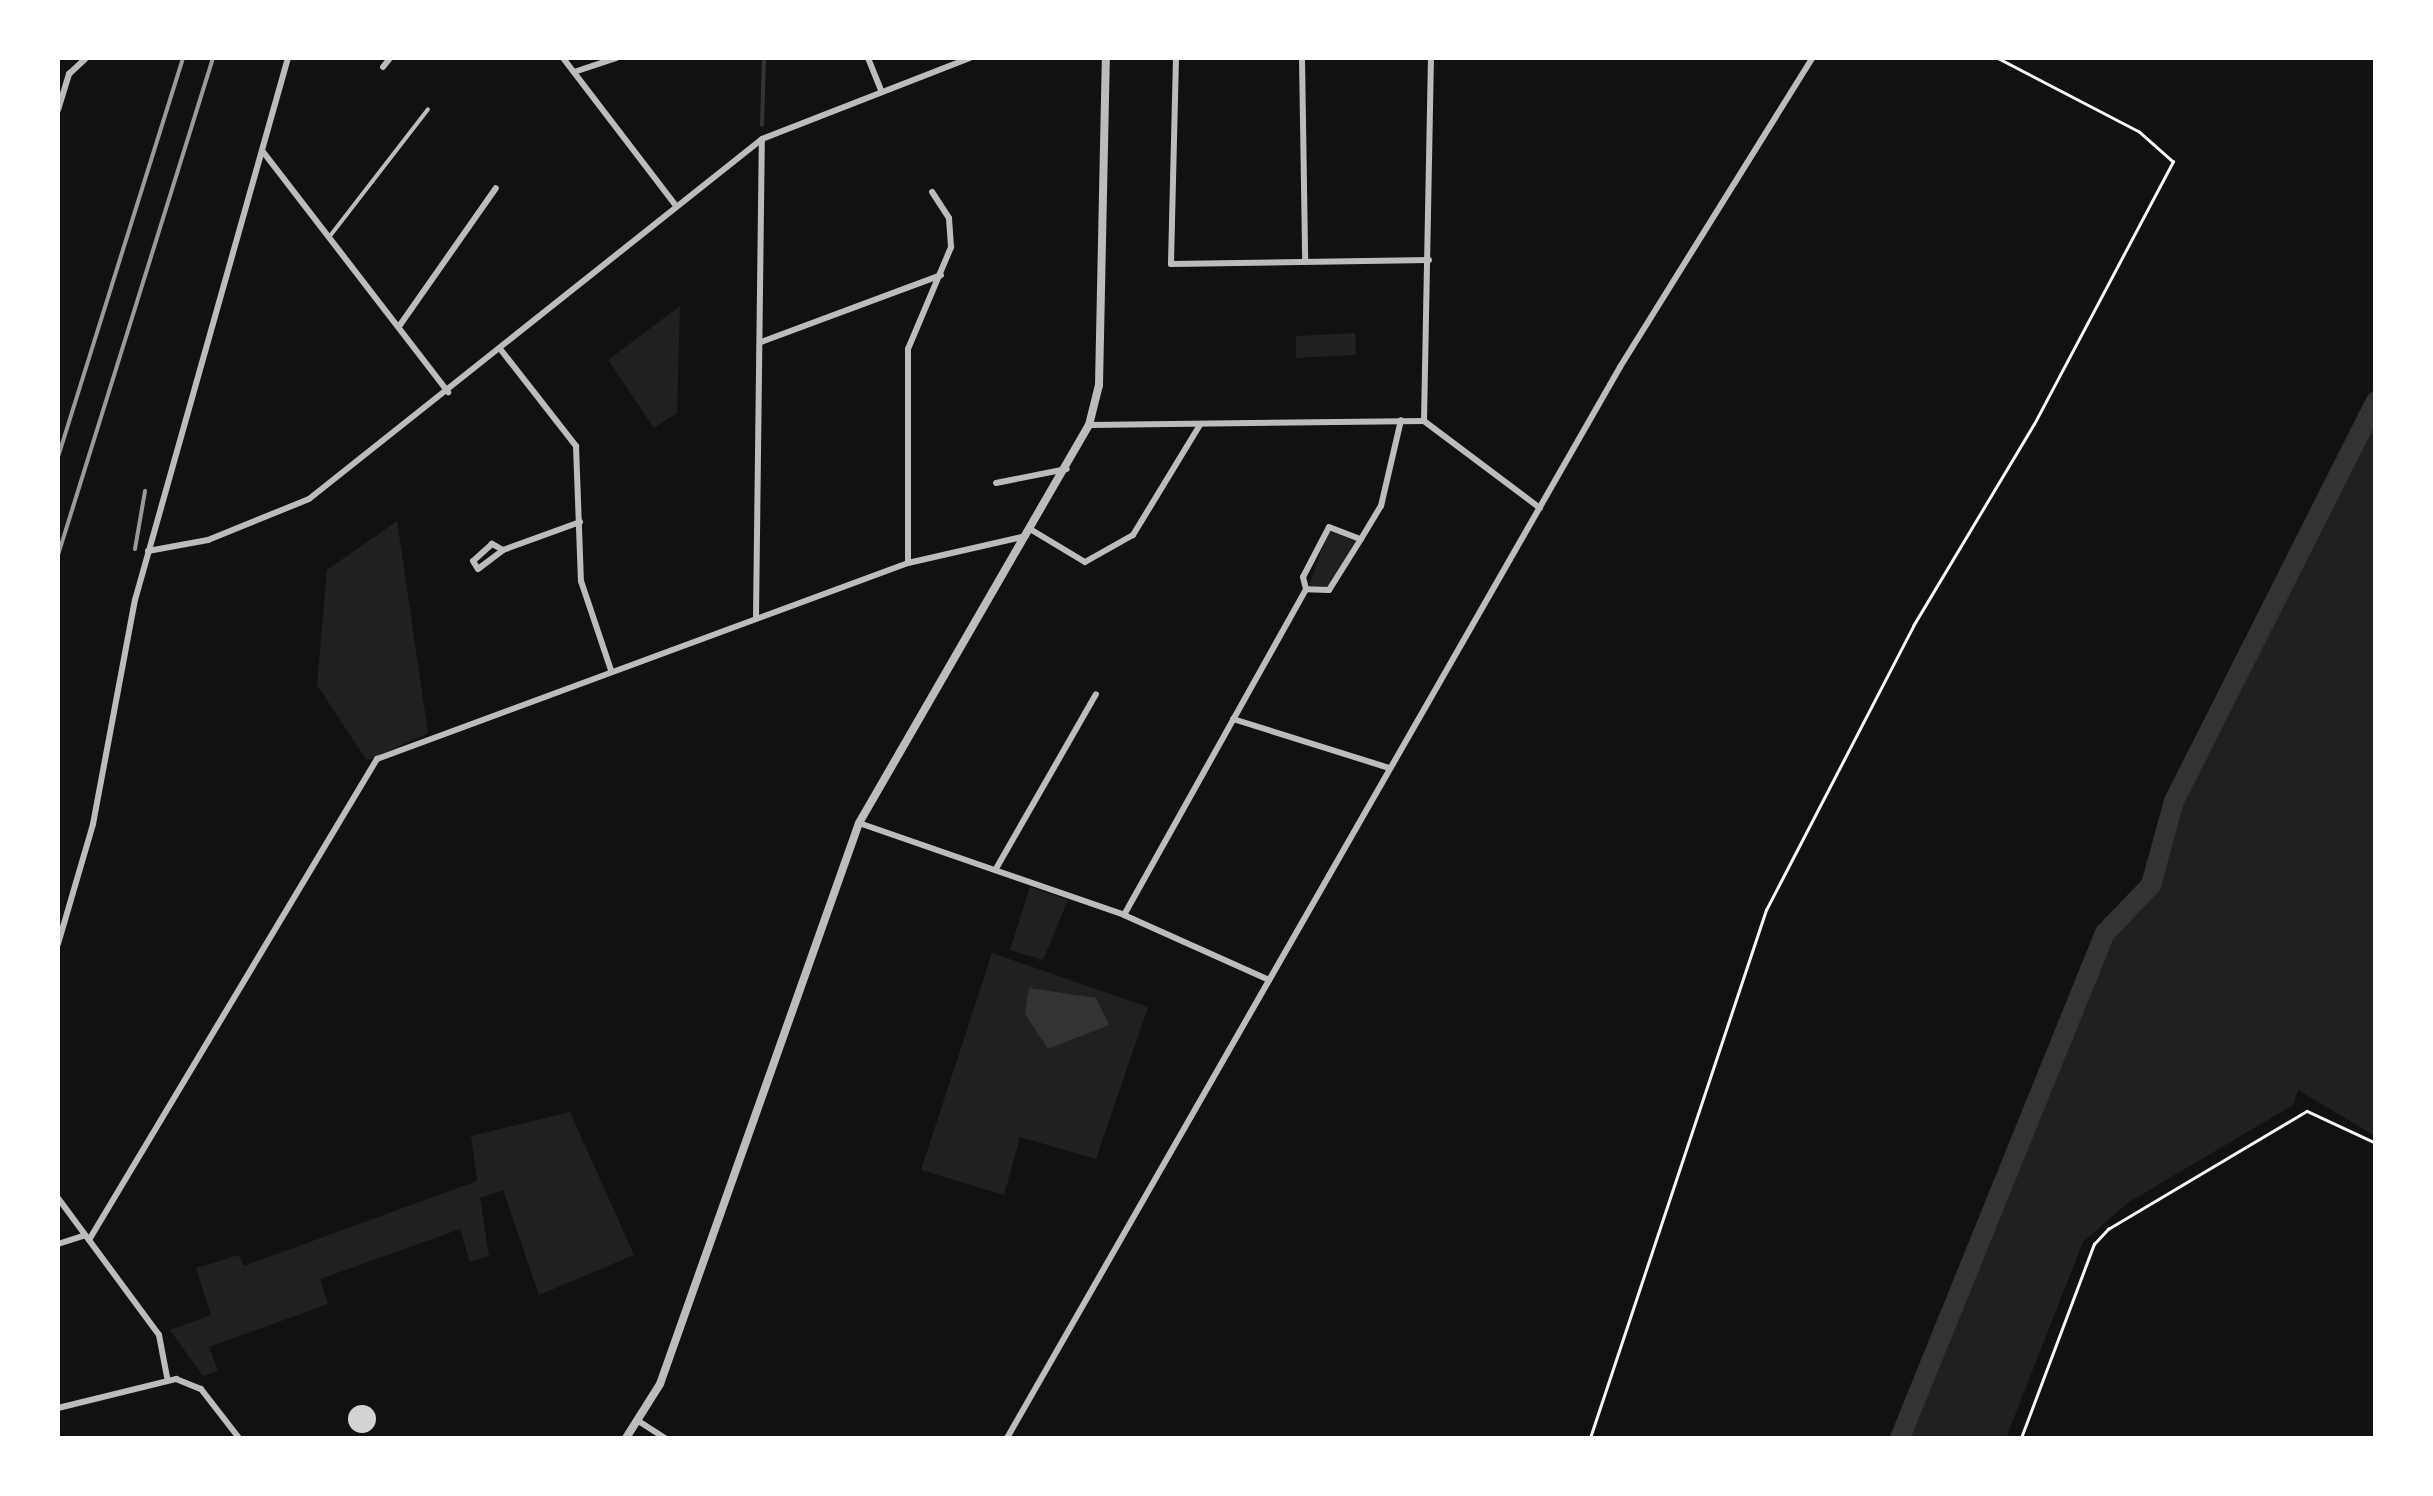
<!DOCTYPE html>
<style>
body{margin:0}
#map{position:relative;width:2433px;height:1496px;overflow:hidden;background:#111;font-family:Helvetica,sans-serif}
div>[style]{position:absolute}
.green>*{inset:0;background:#202020}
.water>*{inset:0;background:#333}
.stream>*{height:4px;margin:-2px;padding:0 2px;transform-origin:2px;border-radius:2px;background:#333}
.river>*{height:20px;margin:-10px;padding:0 10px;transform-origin:10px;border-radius:10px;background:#333}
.building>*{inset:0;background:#d3d3d3}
.round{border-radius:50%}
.path>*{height:2.5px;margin:-1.25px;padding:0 1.25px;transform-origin:1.25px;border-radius:1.25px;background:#f5f5f5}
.service>*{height:4px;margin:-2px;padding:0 2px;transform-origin:2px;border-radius:2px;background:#bcbcbc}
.minor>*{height:6px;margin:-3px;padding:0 3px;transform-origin:3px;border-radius:3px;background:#bcbcbc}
.tertiary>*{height:8px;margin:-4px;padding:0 4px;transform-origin:4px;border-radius:4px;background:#bcbcbc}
.rail>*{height:4px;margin:-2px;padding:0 2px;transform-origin:2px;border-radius:2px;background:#9a9a9a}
span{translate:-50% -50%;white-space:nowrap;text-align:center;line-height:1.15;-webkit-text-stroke:8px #fff;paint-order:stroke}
.frame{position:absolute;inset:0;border:60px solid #fff;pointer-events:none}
</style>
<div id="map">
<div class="green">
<i style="clip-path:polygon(680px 306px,677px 413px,654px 428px,608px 360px)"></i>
<i style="clip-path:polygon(1355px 333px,1356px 355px,1296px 358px,1296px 336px)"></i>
<i style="clip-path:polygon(2375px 415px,2375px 1136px,2298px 1090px,2293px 1105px,2129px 1202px,2083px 1242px,2006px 1438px,1910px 1438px,2111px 936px,2156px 890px,2180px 803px)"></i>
<i style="clip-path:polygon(397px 521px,428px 733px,367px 761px,317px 685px,327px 570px)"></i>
<i style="clip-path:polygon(1329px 530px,1358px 541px,1328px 589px,1308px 588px)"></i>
<i style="clip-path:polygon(1030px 887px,1068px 900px,1043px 960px,1010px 950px)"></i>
<i style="clip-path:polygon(992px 953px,1148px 1007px,1096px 1159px,1020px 1137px,1004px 1195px,921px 1170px)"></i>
<i style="clip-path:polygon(570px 1112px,634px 1255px,539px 1295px,503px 1190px,480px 1198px,489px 1256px,470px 1262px,460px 1229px,320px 1279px,328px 1304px,209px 1347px,218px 1371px,203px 1376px,170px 1330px,211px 1315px,196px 1268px,239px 1255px,244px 1266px,477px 1181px,471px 1136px)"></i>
</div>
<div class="water">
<i style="clip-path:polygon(1029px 988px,1096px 998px,1109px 1025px,1048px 1049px,1025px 1014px)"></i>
</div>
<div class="stream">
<i style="left:762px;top:125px;width:67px;rotate:-88.3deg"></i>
</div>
<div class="river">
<i style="left:1900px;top:1438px;width:545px;rotate:-67.91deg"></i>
<i style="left:2105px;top:933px;width:66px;rotate:-46.2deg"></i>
<i style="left:2151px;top:885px;width:87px;rotate:-74.7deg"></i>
<i style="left:2174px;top:801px;width:448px;rotate:-63.2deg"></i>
</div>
<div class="building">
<i class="round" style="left:348px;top:1405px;width:28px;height:28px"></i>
</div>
<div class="path">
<i style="left:1590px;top:1438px;width:557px;rotate:-71.57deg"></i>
<i style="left:1766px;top:910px;width:320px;rotate:-62.6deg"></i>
<i style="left:1913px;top:626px;width:235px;rotate:-59.1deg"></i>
<i style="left:2034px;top:424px;width:297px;rotate:-62.1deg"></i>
<i style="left:2173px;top:162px;width:45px;rotate:-138.6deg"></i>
<i style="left:2139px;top:132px;width:160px;rotate:-152.5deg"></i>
<i style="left:2021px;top:1438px;width:207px;rotate:-69.4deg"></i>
<i style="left:2094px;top:1244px;width:21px;rotate:-47deg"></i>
<i style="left:2108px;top:1229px;width:231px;rotate:-30.7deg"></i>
<i style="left:2307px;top:1111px;width:76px;rotate:24.9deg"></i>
</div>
<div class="service">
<i style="left:330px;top:236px;width:160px;rotate:-52.3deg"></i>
</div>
<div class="minor">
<i style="left:563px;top:58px;width:186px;rotate:52.6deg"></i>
<i style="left:868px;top:58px;width:35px;rotate:68deg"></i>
<i style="left:1176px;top:58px;width:206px;rotate:91.4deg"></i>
<i style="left:1171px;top:264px;width:258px;rotate:-0.9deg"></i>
<i style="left:1302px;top:58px;width:201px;rotate:89.1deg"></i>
<i style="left:383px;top:67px;width:11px;rotate:-52deg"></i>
<i style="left:574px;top:72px;width:44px;rotate:-18.4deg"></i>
<i style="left:58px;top:110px;width:38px;rotate:-73deg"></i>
<i style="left:69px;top:74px;width:22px;rotate:-43deg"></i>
<i style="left:264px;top:153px;width:302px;rotate:52.4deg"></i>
<i style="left:400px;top:325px;width:167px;rotate:-55deg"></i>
<i style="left:761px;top:342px;width:192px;rotate:-20.4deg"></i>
<i style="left:501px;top:350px;width:122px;rotate:52deg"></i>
<i style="left:576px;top:446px;width:135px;rotate:87.9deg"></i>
<i style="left:581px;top:581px;width:94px;rotate:71.4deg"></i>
<i style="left:1424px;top:421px;width:363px;rotate:-88.9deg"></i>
<i style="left:1089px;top:425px;width:335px;rotate:-0.7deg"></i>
<i style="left:1424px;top:421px;width:145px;rotate:36.9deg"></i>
<i style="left:996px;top:483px;width:72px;rotate:-11.2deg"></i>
<i style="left:1030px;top:529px;width:64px;rotate:31deg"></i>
<i style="left:1085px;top:562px;width:55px;rotate:-29.4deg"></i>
<i style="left:1133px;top:535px;width:129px;rotate:-58.7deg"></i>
<i style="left:1361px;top:539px;width:39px;rotate:-59deg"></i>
<i style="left:1381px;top:506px;width:88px;rotate:-76.9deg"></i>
<i style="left:503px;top:550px;width:13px;rotate:-151deg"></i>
<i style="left:492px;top:544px;width:25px;rotate:138deg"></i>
<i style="left:473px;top:561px;width:9px;rotate:58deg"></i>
<i style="left:478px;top:569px;width:31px;rotate:-37deg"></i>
<i style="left:503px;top:550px;width:82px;rotate:-20deg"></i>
<i style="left:148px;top:551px;width:61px;rotate:-10.4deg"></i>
<i style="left:208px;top:540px;width:109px;rotate:-22.1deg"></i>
<i style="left:309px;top:499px;width:579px;rotate:-38.47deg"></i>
<i style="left:762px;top:139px;width:223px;rotate:-21.3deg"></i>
<i style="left:908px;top:563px;width:214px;rotate:-90deg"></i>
<i style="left:908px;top:349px;width:111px;rotate:-67.1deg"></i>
<i style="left:951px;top:247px;width:29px;rotate:-94deg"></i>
<i style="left:949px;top:218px;width:31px;rotate:-123deg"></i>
<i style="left:756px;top:617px;width:477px;rotate:-89.3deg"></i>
<i style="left:1233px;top:719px;width:164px;rotate:17.4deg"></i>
<i style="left:859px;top:823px;width:281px;rotate:19.1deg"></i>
<i style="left:1124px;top:915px;width:159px;rotate:24.1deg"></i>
<i style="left:997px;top:867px;width:199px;rotate:-60.2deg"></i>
<i style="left:1124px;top:915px;width:373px;rotate:-60.8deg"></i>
<i style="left:1306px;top:589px;width:12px;rotate:-104deg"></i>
<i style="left:1303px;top:577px;width:56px;rotate:-62.5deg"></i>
<i style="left:1329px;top:527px;width:34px;rotate:21deg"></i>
<i style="left:1361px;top:539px;width:60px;rotate:122.1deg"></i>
<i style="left:1329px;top:590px;width:23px;rotate:-178deg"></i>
<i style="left:58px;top:944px;width:125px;rotate:-73.7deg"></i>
<i style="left:93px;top:824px;width:228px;rotate:-79.4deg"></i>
<i style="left:135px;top:600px;width:563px;rotate:-74.24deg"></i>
<i style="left:58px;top:1198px;width:170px;rotate:53.6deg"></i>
<i style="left:159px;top:1335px;width:43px;rotate:79.2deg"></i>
<i style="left:89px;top:1240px;width:561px;rotate:-59.09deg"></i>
<i style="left:377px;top:759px;width:566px;rotate:-20.26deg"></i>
<i style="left:908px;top:563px;width:121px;rotate:-12.9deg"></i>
<i style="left:58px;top:1244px;width:28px;rotate:-18deg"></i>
<i style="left:58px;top:1408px;width:122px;rotate:-13.8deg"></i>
<i style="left:176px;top:1379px;width:27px;rotate:22deg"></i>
<i style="left:201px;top:1389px;width:62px;rotate:52.2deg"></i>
<i style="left:640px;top:1422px;width:30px;rotate:33deg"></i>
<i style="left:1007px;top:1438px;width:1234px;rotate:-60.21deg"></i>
<i style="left:1620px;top:367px;width:364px;rotate:-58.1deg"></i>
</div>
<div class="tertiary">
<i style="left:626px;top:1438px;width:64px;rotate:-57.8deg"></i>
<i style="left:660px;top:1384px;width:595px;rotate:-70.47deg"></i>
<i style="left:859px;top:823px;width:460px;rotate:-60deg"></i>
<i style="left:1089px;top:425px;width:41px;rotate:-76deg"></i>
<i style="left:1099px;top:385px;width:327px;rotate:-88.8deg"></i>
</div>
<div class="rail">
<i style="left:58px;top:457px;width:418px;rotate:-72.6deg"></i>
<i style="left:135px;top:549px;width:59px;rotate:-80.2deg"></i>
<i style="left:58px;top:555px;width:521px;rotate:-72.68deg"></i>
</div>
<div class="frame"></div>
</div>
